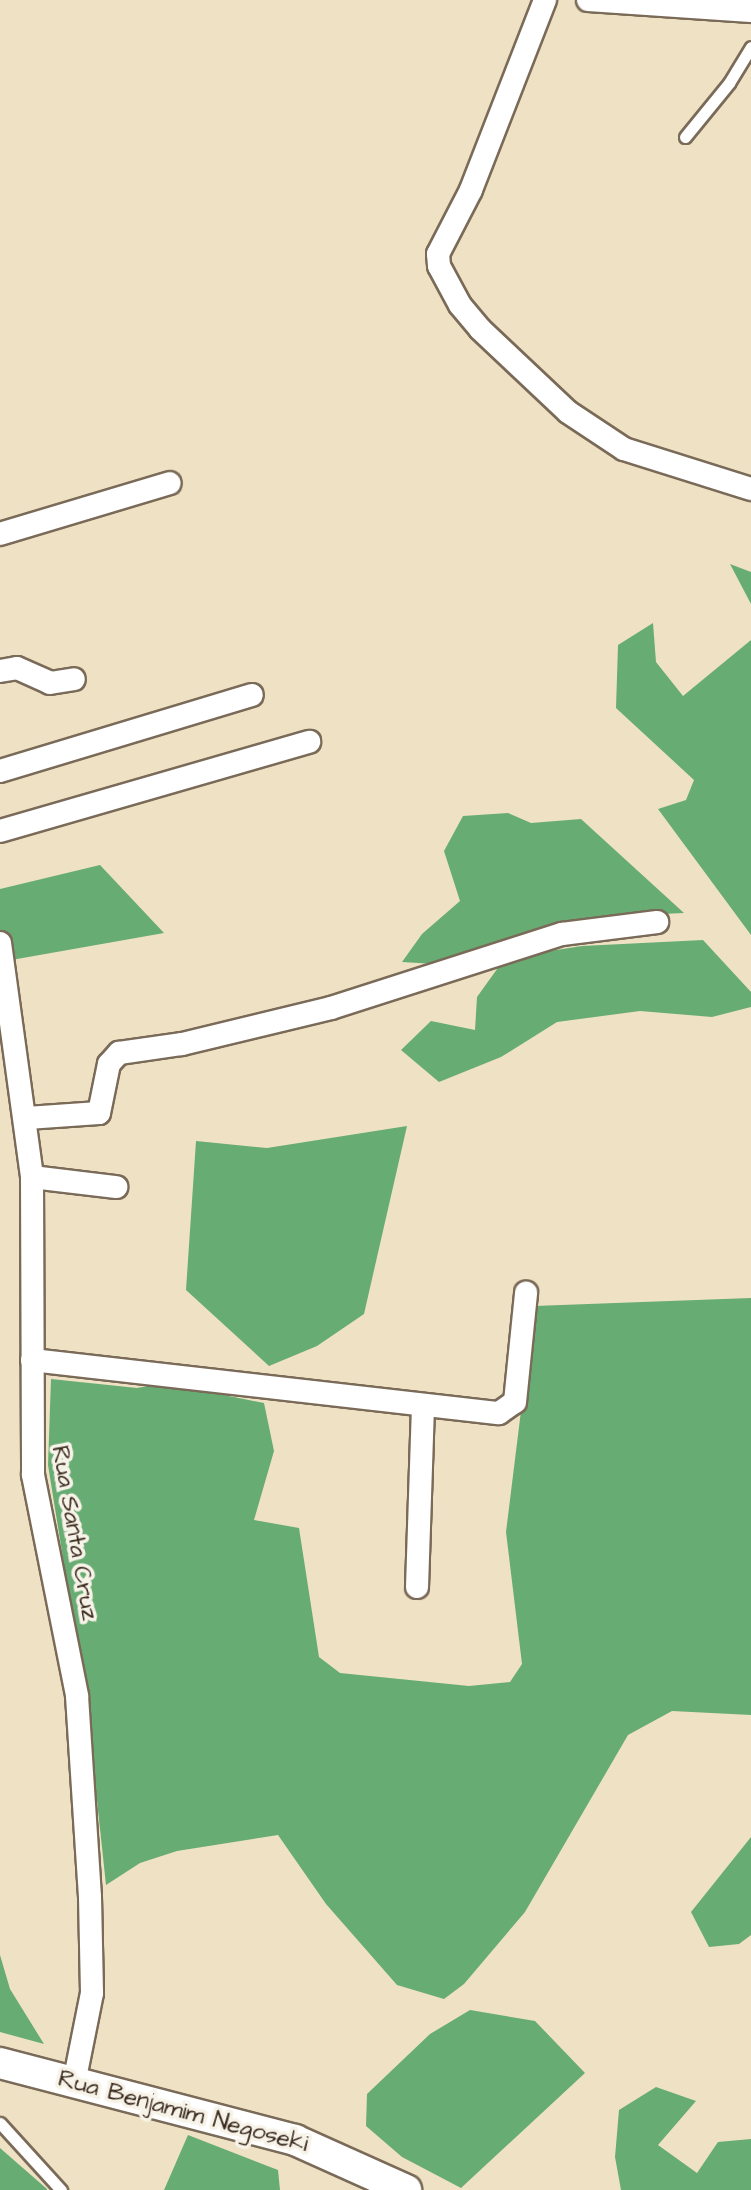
<!DOCTYPE html>
<style>
body{margin:0}
#map{position:relative;width:751px;height:2190px;overflow:hidden;background:#efe2c4;font-family:"Architects Daughter",sans-serif}
div>[style]{position:absolute}
.forest>*{inset:0;background:#67ac72}
.roads{filter:drop-shadow(2px 0 #7a6a58) drop-shadow(-2px 0 #7a6a58) drop-shadow(0 2px #7a6a58) drop-shadow(0 -2px #7a6a58)}
.lane>*{height:11px;margin:-5.5px;padding:0 5.5px;transform-origin:5.5px;border-radius:5.5px;background:#fff}
.street>*{height:22px;margin:-11px;padding:0 11px;transform-origin:11px;border-radius:11px;background:#fff}
.secondary>*{height:30px;margin:-15px;padding:0 15px;transform-origin:15px;border-radius:15px;background:#fff}
span{translate:-50% -50%;white-space:nowrap;text-align:center;line-height:1.15;-webkit-text-stroke:7px #f7f3e8;paint-order:stroke}
.street-label{font-size:24px;color:#3b2a1e}
</style>
<div id="map">
<div class="forest">
<i style="clip-path:polygon(730px 564px,751px 572px,751px 604px)"></i>
<i style="clip-path:polygon(653px 623px,656px 662px,683px 696px,751px 640px,751px 935px,658px 809px,686px 800px,694px 780px,616px 708px,618px 645px)"></i>
<i style="clip-path:polygon(508px 813px,531px 823px,581px 819px,684px 913px,617px 916px,514px 936px,435px 964px,402px 962px,422px 934px,460px 901px,444px 851px,463px 816px)"></i>
<i style="clip-path:polygon(100px 865px,164px 933px,0 962px,0 889px)"></i>
<i style="clip-path:polygon(703px 940px,751px 992px,751px 1007px,712px 1017px,640px 1011px,557px 1022px,501px 1057px,439px 1082px,401px 1050px,431px 1021px,475px 1030px,477px 997px,505px 958px,582px 946px)"></i>
<i style="clip-path:polygon(407px 1126px,364px 1314px,317px 1346px,269px 1366px,186px 1290px,196px 1141px,267px 1148px)"></i>
<i style="clip-path:polygon(751px 1298px,751px 1715px,672px 1711px,628px 1735px,525px 1912px,464px 1984px,470px 2010px,535px 2021px,585px 2073px,461px 2188px,402px 2157px,366px 2126px,367px 2094px,430px 2034px,470px 2010px,464px 1984px,444px 1999px,397px 1985px,326px 1904px,278px 1835px,177px 1851px,140px 1863px,106px 1885px,87px 1707px,48px 1465px,51px 1379px,137px 1388px,165px 1383px,264px 1403px,274px 1451px,254px 1520px,299px 1528px,319px 1657px,340px 1673px,469px 1686px,510px 1682px,522px 1664px,506px 1532px,534px 1306px)"></i>
<i style="clip-path:polygon(751px 1837px,751px 1935px,739px 1944px,709px 1947px,691px 1912px)"></i>
<i style="clip-path:polygon(0 1955px,10px 1989px,44px 2044px,0 2032px)"></i>
<i style="clip-path:polygon(656px 2087px,696px 2101px,658px 2145px,697px 2173px,718px 2142px,751px 2139px,751px 2190px,621px 2190px,615px 2157px,619px 2110px)"></i>
<i style="clip-path:polygon(188px 2135px,278px 2170px,280px 2190px,164px 2190px)"></i>
<i style="clip-path:polygon(0 2148px,47px 2189px,47px 2190px,0 2190px)"></i>
</div>
<div class="roads">
<div class="lane">
<i style="left:685px;top:137px;width:70px;rotate:-50.8deg"></i>
<i style="left:729px;top:83px;width:42px;rotate:-58.6deg"></i>
<i style="left:0;top:2123px;width:91px;rotate:47.7deg"></i>
</div>
<div class="street">
<i style="left:545px;top:0;width:204px;rotate:111.3deg"></i>
<i style="left:471px;top:190px;width:72px;rotate:117.3deg"></i>
<i style="left:438px;top:254px;width:12px;rotate:85deg"></i>
<i style="left:439px;top:266px;width:44px;rotate:61.7deg"></i>
<i style="left:460px;top:305px;width:31px;rotate:50deg"></i>
<i style="left:480px;top:329px;width:121px;rotate:43.3deg"></i>
<i style="left:568px;top:412px;width:67px;rotate:33.5deg"></i>
<i style="left:624px;top:449px;width:133px;rotate:17.5deg"></i>
<i style="left:588px;top:0;width:163px;rotate:3.9deg"></i>
<i style="left:0;top:534px;width:177px;rotate:-16.7deg"></i>
<i style="left:0;top:671px;width:17px;rotate:-10deg"></i>
<i style="left:17px;top:668px;width:36px;rotate:24deg"></i>
<i style="left:50px;top:683px;width:24px;rotate:-9deg"></i>
<i style="left:0;top:771px;width:263px;rotate:-16.8deg"></i>
<i style="left:0;top:831px;width:322px;rotate:-16.1deg"></i>
<i style="left:0;top:943px;width:236px;rotate:82.2deg"></i>
<i style="left:32px;top:1177px;width:298px;rotate:89.8deg"></i>
<i style="left:33px;top:1475px;width:225px;rotate:78.7deg"></i>
<i style="left:77px;top:1696px;width:201px;rotate:86.3deg"></i>
<i style="left:90px;top:1897px;width:96px;rotate:88.8deg"></i>
<i style="left:92px;top:1993px;width:92px;rotate:101.3deg"></i>
<i style="left:27px;top:1118px;width:72px;rotate:-4deg"></i>
<i style="left:99px;top:1113px;width:50px;rotate:-78.5deg"></i>
<i style="left:109px;top:1064px;width:15px;rotate:-48deg"></i>
<i style="left:119px;top:1053px;width:64px;rotate:-8.1deg"></i>
<i style="left:182px;top:1044px;width:153px;rotate:-13.6deg"></i>
<i style="left:331px;top:1008px;width:243px;rotate:-17.8deg"></i>
<i style="left:562px;top:934px;width:96px;rotate:-7.2deg"></i>
<i style="left:32px;top:1177px;width:85px;rotate:6.8deg"></i>
<i style="left:32px;top:1360px;width:470px;rotate:6.5deg"></i>
<i style="left:499px;top:1413px;width:19px;rotate:-35deg"></i>
<i style="left:515px;top:1402px;width:110px;rotate:-84.2deg"></i>
<i style="left:417px;top:1587px;width:182px;rotate:-88.1deg"></i>
</div>
<div class="secondary">
<i style="left:0;top:2063px;width:305px;rotate:14.6deg"></i>
<i style="left:295px;top:2140px;width:122px;rotate:24.2deg"></i>
</div>
</div>
<div class="street-label">
<span style="left:74px;top:1533px;rotate:80deg">Rua Santa Cruz</span>
<span style="left:183px;top:2112px;rotate:15deg">Rua Benjamim Negoseki</span>
</div>
</div>
